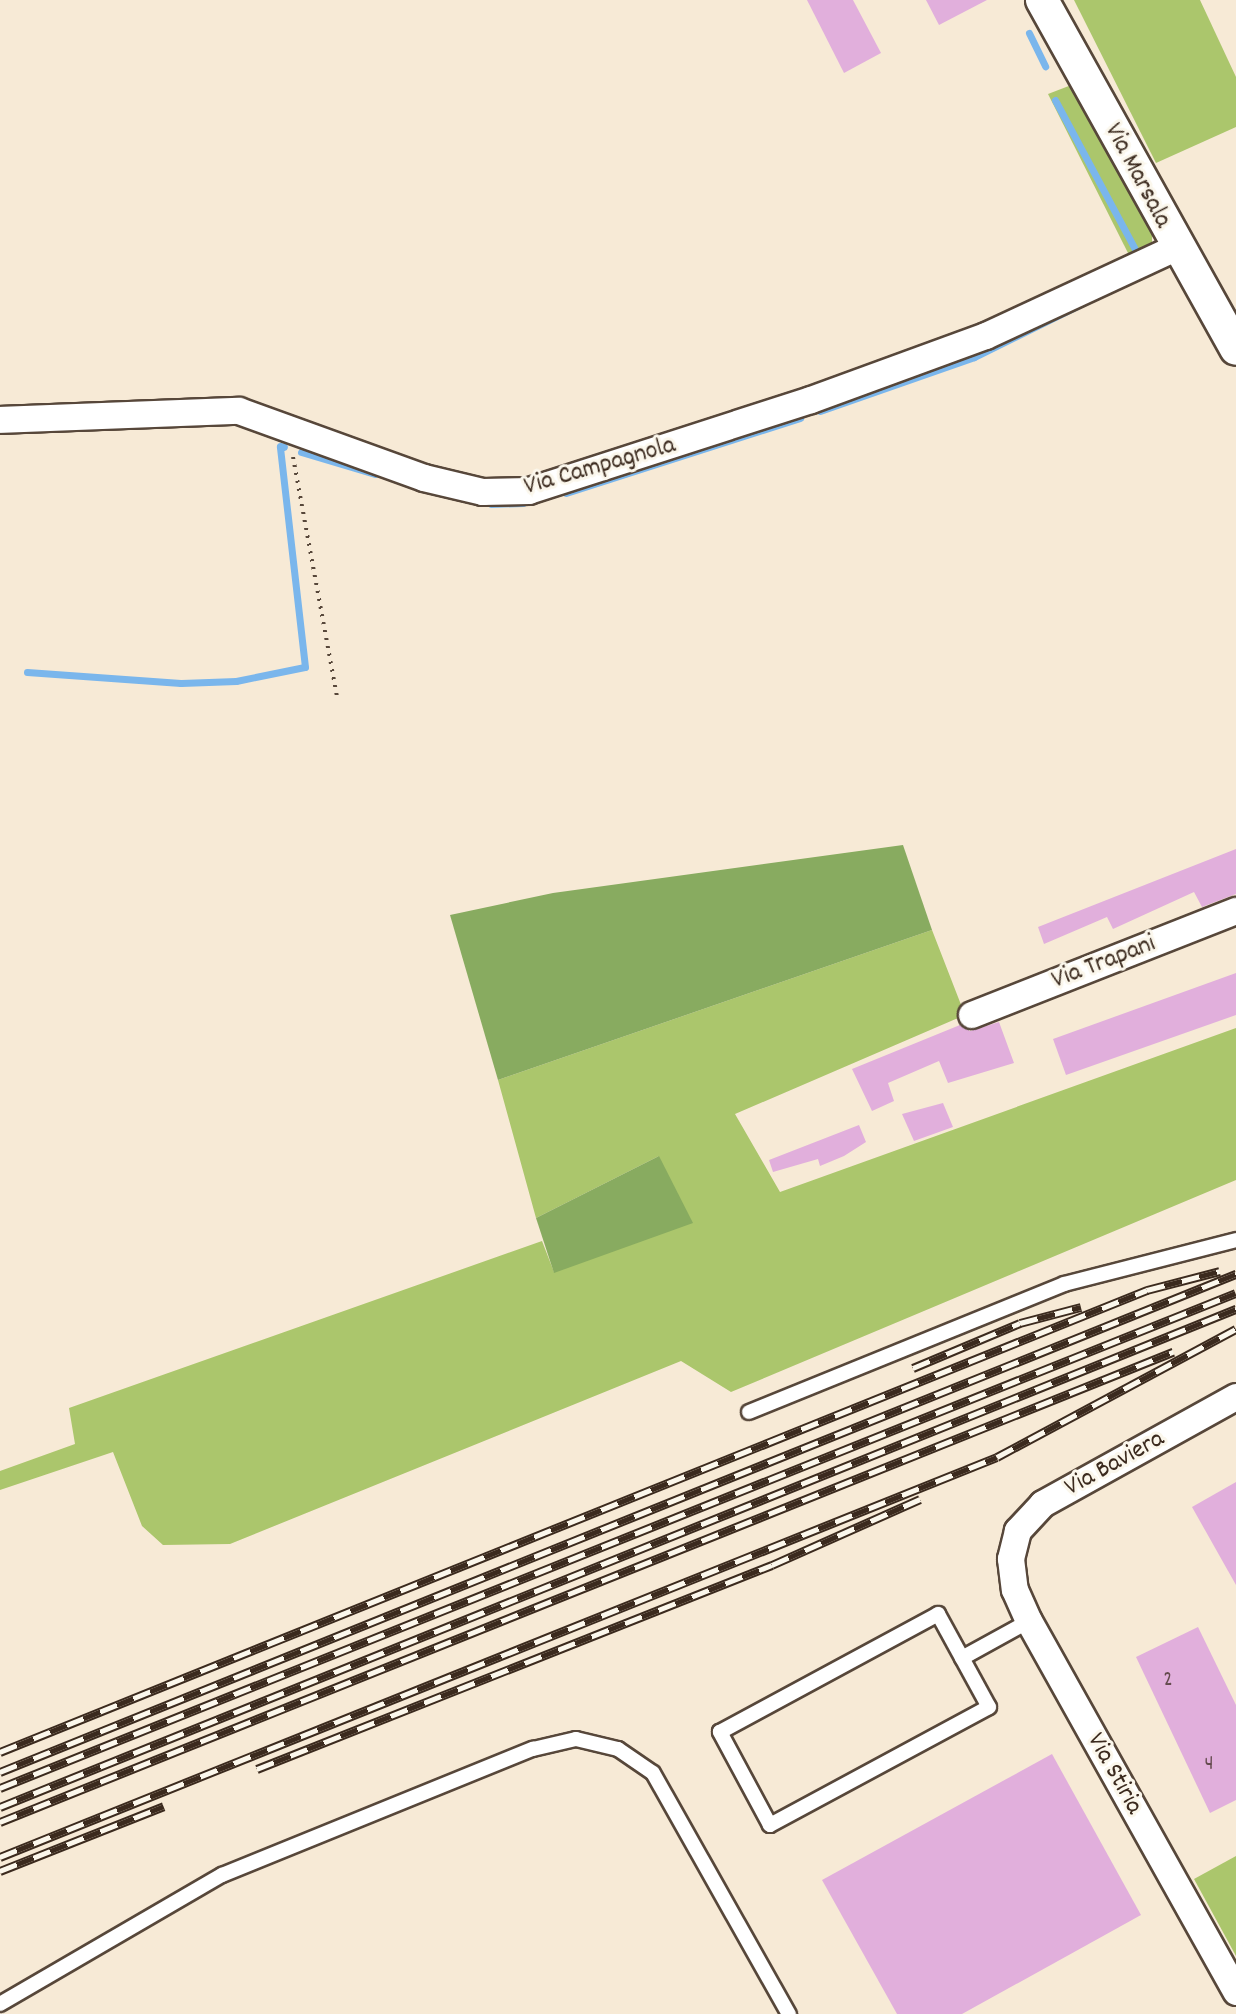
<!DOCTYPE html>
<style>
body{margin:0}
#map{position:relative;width:1236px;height:2014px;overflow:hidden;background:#f7ead6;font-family:Dekko,sans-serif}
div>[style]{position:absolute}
.green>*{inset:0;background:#abc66c}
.forest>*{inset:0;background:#88ab60}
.stream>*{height:7px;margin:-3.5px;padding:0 3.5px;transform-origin:3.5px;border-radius:3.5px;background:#7ab6ec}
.building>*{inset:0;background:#e1afdc}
.path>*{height:4px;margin-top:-2px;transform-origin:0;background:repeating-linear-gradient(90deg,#57473a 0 2px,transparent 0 8px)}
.roads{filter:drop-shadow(2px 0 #57473a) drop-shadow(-2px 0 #57473a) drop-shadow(0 2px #57473a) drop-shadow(0 -2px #57473a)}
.service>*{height:14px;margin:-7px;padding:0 7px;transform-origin:7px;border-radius:7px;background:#fff}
.minor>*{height:26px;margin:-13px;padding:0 13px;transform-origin:13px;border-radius:13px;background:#fff}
.tertiary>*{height:32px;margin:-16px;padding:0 16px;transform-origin:16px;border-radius:16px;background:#fff}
.rail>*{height:9px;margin-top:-4.5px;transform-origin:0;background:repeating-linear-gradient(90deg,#fbf7ec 0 18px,#3b2a1e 0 36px);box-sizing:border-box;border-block:2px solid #3b2a1e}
span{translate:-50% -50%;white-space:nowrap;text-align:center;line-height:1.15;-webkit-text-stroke:6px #fbf7ec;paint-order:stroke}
.number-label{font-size:22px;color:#644b4e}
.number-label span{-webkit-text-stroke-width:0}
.street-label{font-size:26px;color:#3b2a1e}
</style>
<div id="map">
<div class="green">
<i style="clip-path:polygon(1074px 0,1200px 0,1236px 77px,1236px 127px,1156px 163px)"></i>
<i style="clip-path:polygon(1074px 84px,1152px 225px,1152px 242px,1129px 255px,1048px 94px)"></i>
<i style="clip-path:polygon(932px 930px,965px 1015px,735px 1114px,780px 1192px,1236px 1028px,1236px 1180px,731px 1392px,681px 1361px,230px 1544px,163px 1545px,142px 1526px,113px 1452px,0 1490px,0 1471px,75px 1444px,69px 1408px,542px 1241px,554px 1272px,659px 1156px,536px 1218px,498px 1080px)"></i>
<i style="clip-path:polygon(1236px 1856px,1236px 1956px,1194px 1879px)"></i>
</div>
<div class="forest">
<i style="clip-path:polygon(903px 845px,932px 930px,498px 1080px,450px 915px,553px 893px)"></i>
<i style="clip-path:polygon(659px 1156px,693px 1223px,554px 1273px,536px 1218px)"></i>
</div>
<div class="stream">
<i style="left:1029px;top:33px;width:37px;rotate:64deg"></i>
<i style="left:1055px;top:100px;width:169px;rotate:61.8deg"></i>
<i style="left:820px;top:411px;width:163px;rotate:-19.3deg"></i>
<i style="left:974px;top:357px;width:192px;rotate:-26.3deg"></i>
<i style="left:301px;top:452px;width:77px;rotate:16.6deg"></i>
<i style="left:566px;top:493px;width:246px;rotate:-17.8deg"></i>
<i style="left:491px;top:504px;width:32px;rotate:-2deg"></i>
<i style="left:27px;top:672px;width:154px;rotate:4.1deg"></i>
<i style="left:181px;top:683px;width:55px;rotate:-2.1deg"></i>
<i style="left:236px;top:681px;width:70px;rotate:-11.5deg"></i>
<i style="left:305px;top:667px;width:222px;rotate:-96.5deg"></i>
<i style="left:280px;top:446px;width:4px;rotate:14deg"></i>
</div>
<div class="building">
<i style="clip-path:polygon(807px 0,853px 0,881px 53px,844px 73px)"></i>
<i style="clip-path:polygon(926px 0,987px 0,939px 25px)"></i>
<i style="clip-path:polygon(1236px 849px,1236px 894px,1202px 907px,1194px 892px,1113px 929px,1107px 917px,1044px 944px,1038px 927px)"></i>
<i style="clip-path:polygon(1236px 973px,1236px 1015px,1066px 1075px,1053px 1039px)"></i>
<i style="clip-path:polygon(999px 1022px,1014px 1063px,948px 1083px,939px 1061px,888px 1083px,894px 1101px,872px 1111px,852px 1069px,960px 1025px,970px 1031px)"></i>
<i style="clip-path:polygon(943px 1103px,953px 1127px,914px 1141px,902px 1114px)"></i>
<i style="clip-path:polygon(859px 1125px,866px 1142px,844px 1156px,820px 1166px,818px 1159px,773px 1172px,769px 1160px)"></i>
<i style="clip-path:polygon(1236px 1482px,1236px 1585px,1192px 1507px)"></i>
<i style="clip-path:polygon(1198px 1627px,1236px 1705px,1236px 1800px,1210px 1813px,1136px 1657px)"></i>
<i style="clip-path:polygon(1052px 1754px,1141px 1915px,962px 2014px,897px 2014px,822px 1880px)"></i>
</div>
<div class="path">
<i style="left:293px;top:457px;width:244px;rotate:79.6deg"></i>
</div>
<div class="roads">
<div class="service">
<i style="left:749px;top:1412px;width:340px;rotate:-22.1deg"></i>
<i style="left:1064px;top:1284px;width:178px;rotate:-14.3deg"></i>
<i style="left:938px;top:1614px;width:106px;rotate:61.3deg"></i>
<i style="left:989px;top:1707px;width:249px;rotate:151.7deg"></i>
<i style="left:770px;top:1825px;width:106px;rotate:-118.3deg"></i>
<i style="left:720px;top:1732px;width:248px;rotate:-28.4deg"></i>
<i style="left:962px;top:1658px;width:77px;rotate:-28.9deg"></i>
<i style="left:0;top:2004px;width:257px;rotate:-30.2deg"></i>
<i style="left:222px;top:1875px;width:336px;rotate:-22.1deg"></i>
<i style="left:533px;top:1749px;width:44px;rotate:-13.1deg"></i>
<i style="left:576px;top:1739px;width:43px;rotate:13.4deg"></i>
<i style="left:618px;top:1749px;width:42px;rotate:34.4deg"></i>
<i style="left:653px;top:1773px;width:277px;rotate:60.6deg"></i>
</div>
<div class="minor">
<i style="left:0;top:420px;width:239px;rotate:-2.2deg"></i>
<i style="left:239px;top:411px;width:197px;rotate:19.9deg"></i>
<i style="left:424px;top:478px;width:61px;rotate:13.3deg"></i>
<i style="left:483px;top:492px;width:46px;rotate:-1.2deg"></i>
<i style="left:529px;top:491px;width:296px;rotate:-17.9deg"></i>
<i style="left:811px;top:400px;width:186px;rotate:-20.1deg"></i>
<i style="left:986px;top:336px;width:209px;rotate:-24.9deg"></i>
<i style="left:972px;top:1015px;width:284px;rotate:-21.5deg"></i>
<i style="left:1236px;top:1397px;width:221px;rotate:151deg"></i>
<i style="left:1043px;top:1504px;width:37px;rotate:133deg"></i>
<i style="left:1018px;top:1531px;width:29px;rotate:104deg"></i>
<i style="left:1011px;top:1559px;width:31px;rotate:83deg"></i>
<i style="left:1015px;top:1590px;width:34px;rotate:66deg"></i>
<i style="left:1029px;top:1621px;width:425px;rotate:60.8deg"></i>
</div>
<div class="tertiary">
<i style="left:1042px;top:0;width:399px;rotate:60.9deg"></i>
</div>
</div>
<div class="rail">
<i style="left:913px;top:1368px;width:116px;rotate:-22.8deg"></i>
<i style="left:1020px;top:1323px;width:63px;rotate:-14.7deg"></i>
<i style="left:0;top:1752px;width:1237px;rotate:-21.94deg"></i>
<i style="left:1147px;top:1290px;width:75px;rotate:-14.6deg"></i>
<i style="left:257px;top:1769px;width:554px;rotate:-21.61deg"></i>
<i style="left:772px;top:1565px;width:162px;rotate:-24deg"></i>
<i style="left:0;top:1772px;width:1333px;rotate:-21.95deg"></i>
<i style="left:0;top:1788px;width:1331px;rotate:-21.83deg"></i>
<i style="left:0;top:1807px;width:1333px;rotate:-21.95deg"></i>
<i style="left:0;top:1822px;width:1264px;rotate:-21.84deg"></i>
<i style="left:0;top:1857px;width:1074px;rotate:-21.86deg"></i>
<i style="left:997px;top:1457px;width:271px;rotate:-28.2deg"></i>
<i style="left:0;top:1871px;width:176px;rotate:-21.6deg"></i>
</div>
<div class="number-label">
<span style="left:1168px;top:1681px">2</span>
<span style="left:1209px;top:1765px">4</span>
</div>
<div class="street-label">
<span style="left:1137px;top:176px;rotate:62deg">Via Marsala</span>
<span style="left:600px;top:467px;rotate:-16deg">Via Campagnola</span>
<span style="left:1104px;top:963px;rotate:-21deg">Via Trapani</span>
<span style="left:1115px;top:1464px;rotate:-29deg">Via Baviera</span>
<span style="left:1114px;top:1774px;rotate:61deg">Via Stiria</span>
</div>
</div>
